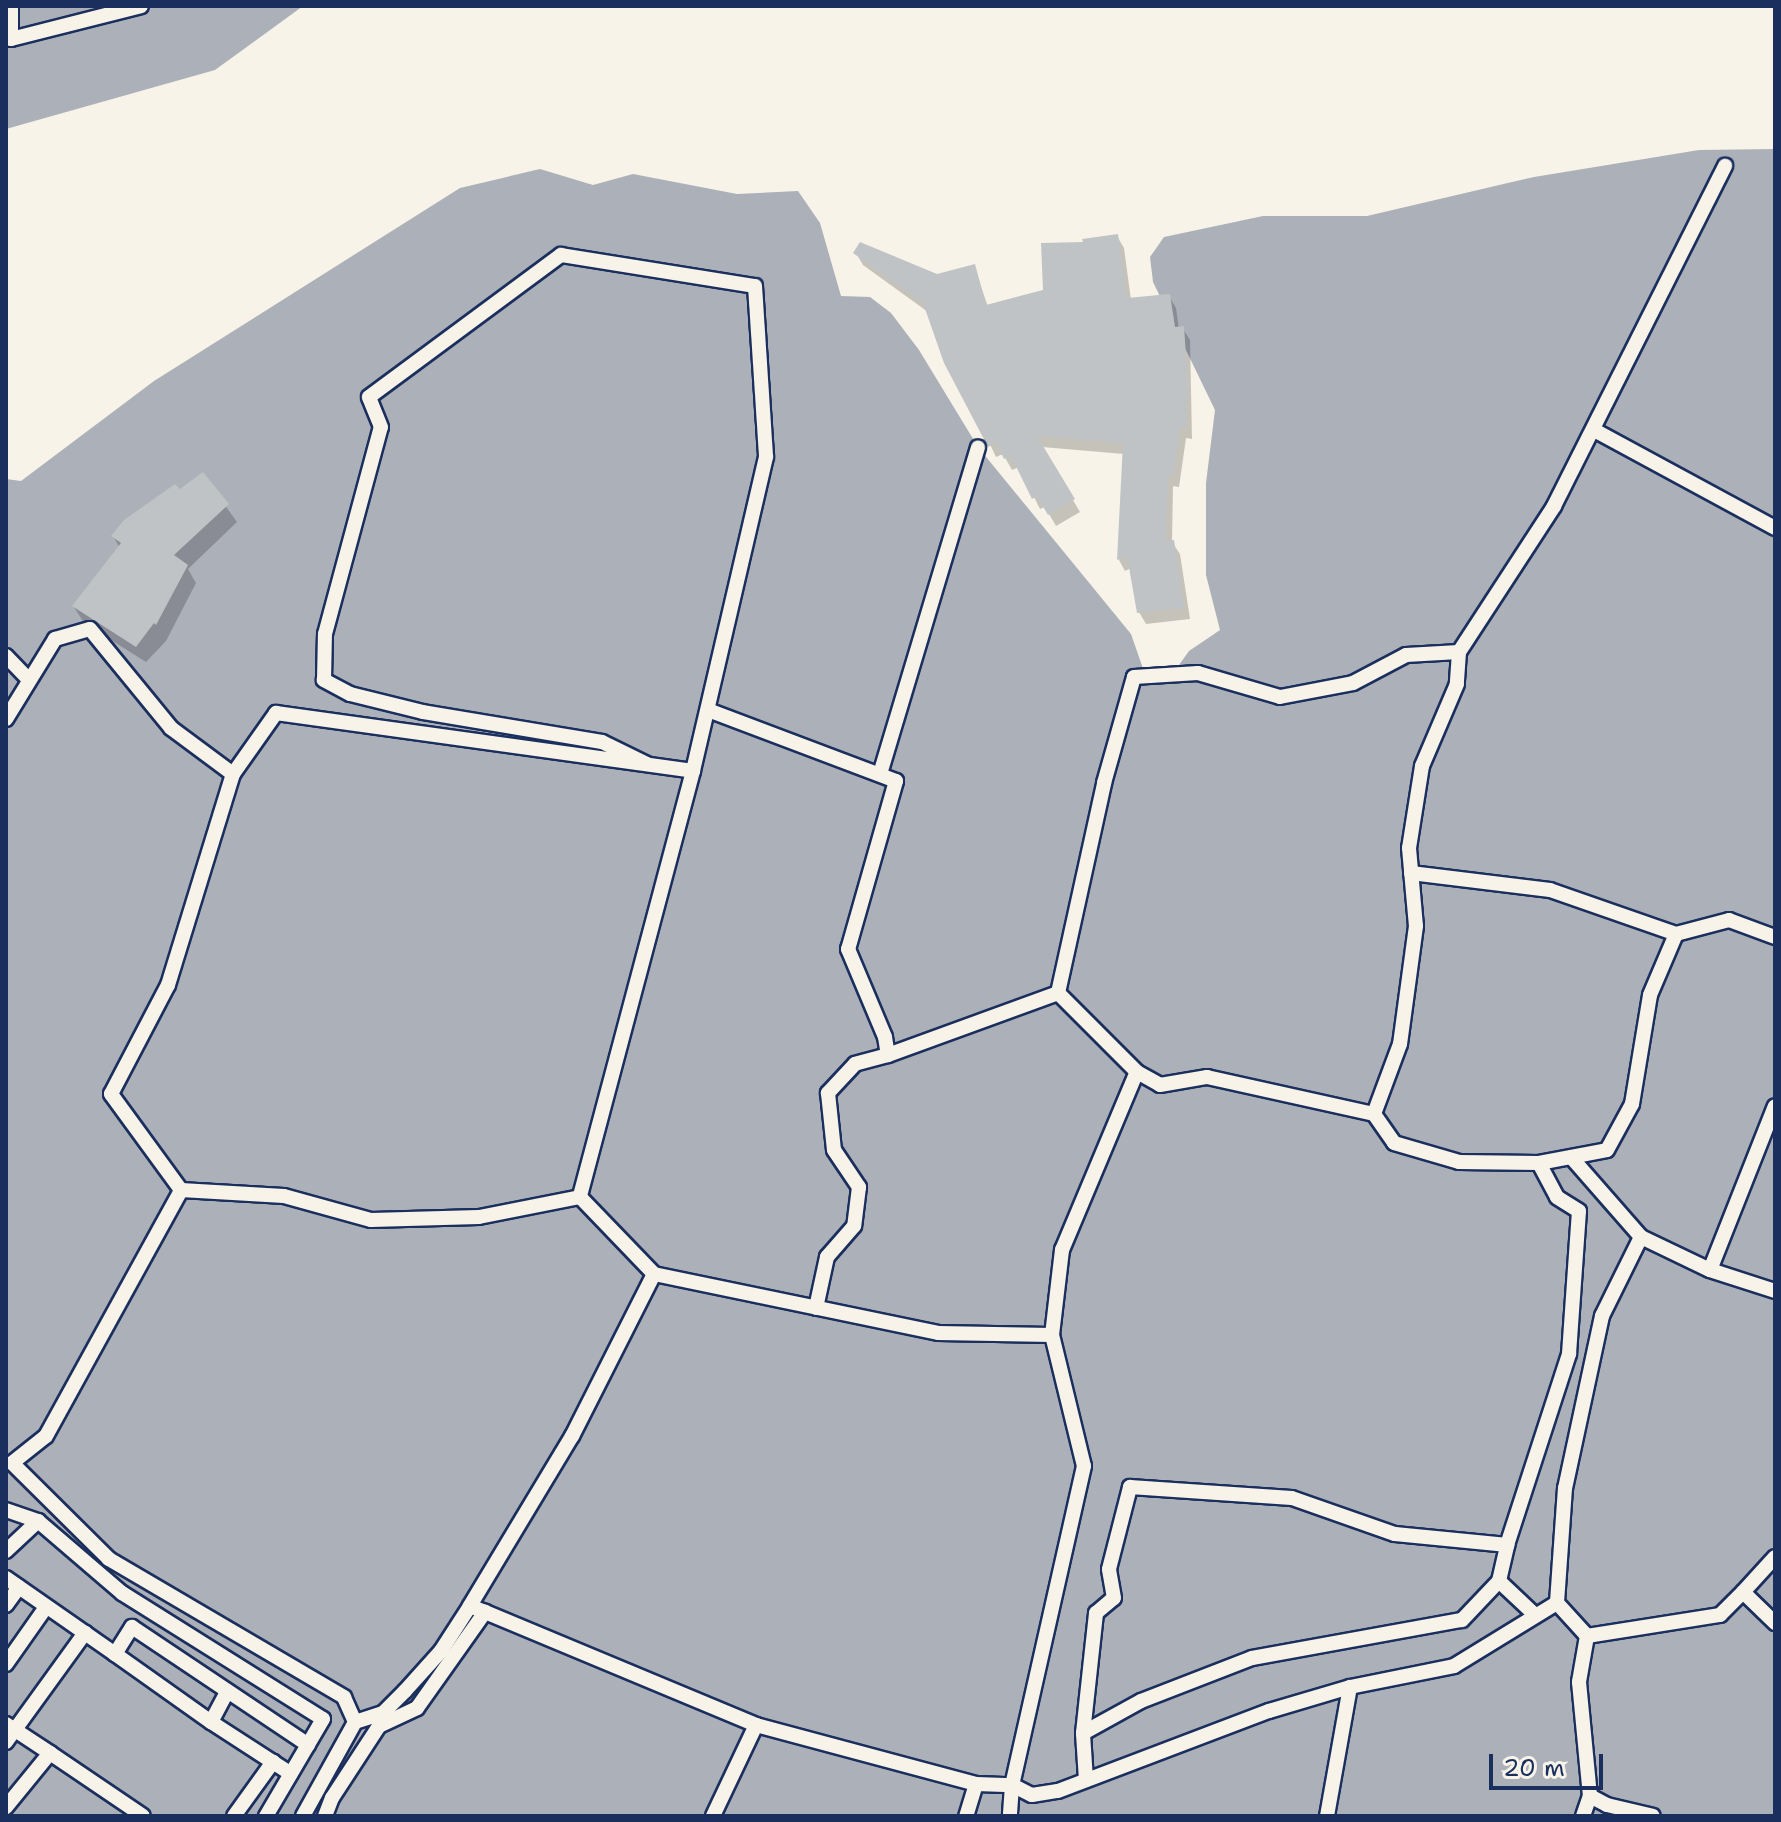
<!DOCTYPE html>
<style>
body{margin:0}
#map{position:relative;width:1781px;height:1822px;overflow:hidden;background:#f7f3e8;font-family:"Shantell Sans",sans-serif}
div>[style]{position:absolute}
.water>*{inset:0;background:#acb0b9}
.shadow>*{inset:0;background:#0003}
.building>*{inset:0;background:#c0c3c5}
.roads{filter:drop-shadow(2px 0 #1b2f5e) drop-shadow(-2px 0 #1b2f5e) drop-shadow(0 2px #1b2f5e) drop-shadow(0 -2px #1b2f5e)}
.service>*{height:14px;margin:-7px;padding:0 7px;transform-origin:7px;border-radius:7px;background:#f7f3e8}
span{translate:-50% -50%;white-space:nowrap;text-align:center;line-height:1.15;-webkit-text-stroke:7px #f7f3e8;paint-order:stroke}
.frame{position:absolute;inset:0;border:8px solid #1b2f5e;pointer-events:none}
.scale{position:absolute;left:1489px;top:1754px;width:114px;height:36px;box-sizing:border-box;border:4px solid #1b2f5e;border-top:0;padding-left:10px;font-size:24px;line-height:28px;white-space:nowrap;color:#1b2f5e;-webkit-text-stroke:6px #f7f3e8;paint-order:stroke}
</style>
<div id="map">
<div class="water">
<i style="clip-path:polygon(6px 6px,303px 6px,215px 70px,6px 129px)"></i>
<i style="clip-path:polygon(1775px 149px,1775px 1816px,6px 1816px,6px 479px,21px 481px,154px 381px,460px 188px,540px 169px,593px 185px,633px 174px,737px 194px,798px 191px,820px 223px,841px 296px,870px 297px,891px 313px,919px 350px,978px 447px,1131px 634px,1147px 680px,1169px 679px,1189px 651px,1220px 630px,1206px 575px,1206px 483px,1215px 410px,1153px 282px,1150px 257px,1164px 237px,1263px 216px,1367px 216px,1534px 177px,1699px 150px)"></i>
</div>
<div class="shadow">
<i style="clip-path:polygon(1117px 236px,1124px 248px,1131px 300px,1169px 296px,1176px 308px,1179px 329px,1183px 329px,1190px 340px,1192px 439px,1186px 438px,1179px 487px,1173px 486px,1172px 542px,1180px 554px,1190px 619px,1146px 624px,1139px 612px,1131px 568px,1125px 571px,1119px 560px,1124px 454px,1042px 447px,1080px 512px,1056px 526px,1045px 507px,1040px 509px,1019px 467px,1012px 470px,1003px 454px,996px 457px,928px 312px,863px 265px,856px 253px,937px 277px,974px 266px,988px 307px,1046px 292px,1085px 244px)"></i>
<i style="clip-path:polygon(203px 475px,237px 522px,188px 569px,196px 583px,166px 641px,146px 662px,84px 623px,74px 607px,120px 548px,113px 536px)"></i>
</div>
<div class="building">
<i style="clip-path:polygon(1118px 234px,1127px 298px,1170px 294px,1175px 327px,1184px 326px,1188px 386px,1186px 428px,1180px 427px,1173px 476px,1168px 475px,1166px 541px,1174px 540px,1184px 608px,1137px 613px,1127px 556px,1117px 560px,1123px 443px,1037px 436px,1075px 499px,1048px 515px,1037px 496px,1032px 499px,1011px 456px,1004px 459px,996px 443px,988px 447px,944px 363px,923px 303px,853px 253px,860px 242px,937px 274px,975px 264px,986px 305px,1043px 290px,1041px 243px,1083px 242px,1082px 239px)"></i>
<i style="clip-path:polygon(203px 472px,229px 504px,174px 555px,188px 565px,156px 625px,154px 623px,136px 647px,72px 606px,121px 543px,111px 536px,124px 520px,175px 484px,180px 489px)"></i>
</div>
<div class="roads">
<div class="service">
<i style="left:11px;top:6px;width:33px;rotate:90deg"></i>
<i style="left:11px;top:39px;width:134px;rotate:-14.2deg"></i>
<i style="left:1594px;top:430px;width:206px;rotate:28.4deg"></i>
<i style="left:1459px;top:652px;width:174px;rotate:-56.9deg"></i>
<i style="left:1554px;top:506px;width:381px;rotate:-63.3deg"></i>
<i style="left:6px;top:656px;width:33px;rotate:46deg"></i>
<i style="left:708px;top:710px;width:201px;rotate:20.7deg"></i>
<i style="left:896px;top:781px;width:175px;rotate:105.9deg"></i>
<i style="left:848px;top:949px;width:95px;rotate:67.2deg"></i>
<i style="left:885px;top:1037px;width:18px;rotate:81deg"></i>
<i style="left:888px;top:1055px;width:34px;rotate:165deg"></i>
<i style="left:855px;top:1064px;width:40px;rotate:133deg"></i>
<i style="left:828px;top:1093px;width:57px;rotate:84deg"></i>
<i style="left:834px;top:1150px;width:45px;rotate:56deg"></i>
<i style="left:859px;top:1187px;width:39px;rotate:97deg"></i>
<i style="left:854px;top:1226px;width:41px;rotate:131.1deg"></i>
<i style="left:827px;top:1257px;width:52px;rotate:102.2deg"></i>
<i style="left:6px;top:719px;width:94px;rotate:-58.5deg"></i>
<i style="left:55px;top:639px;width:36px;rotate:-16deg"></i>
<i style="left:90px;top:629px;width:128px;rotate:50.7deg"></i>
<i style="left:171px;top:728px;width:77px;rotate:36.6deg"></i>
<i style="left:647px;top:764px;width:50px;rotate:-153.9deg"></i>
<i style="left:602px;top:742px;width:181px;rotate:-170.5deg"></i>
<i style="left:423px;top:712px;width:75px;rotate:-166.1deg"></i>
<i style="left:350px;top:694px;width:30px;rotate:-152deg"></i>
<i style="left:324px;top:680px;width:46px;rotate:-88.8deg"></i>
<i style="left:325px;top:634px;width:214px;rotate:-74.9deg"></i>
<i style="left:381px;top:427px;width:32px;rotate:-112deg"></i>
<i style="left:369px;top:397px;width:239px;rotate:-36.5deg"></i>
<i style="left:561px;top:255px;width:196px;rotate:9.1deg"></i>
<i style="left:755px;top:286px;width:171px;rotate:86.3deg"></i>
<i style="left:766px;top:457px;width:322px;rotate:103.1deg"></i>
<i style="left:880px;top:774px;width:341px;rotate:-73.3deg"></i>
<i style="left:1411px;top:873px;width:140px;rotate:7deg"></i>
<i style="left:1550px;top:890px;width:133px;rotate:19.2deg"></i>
<i style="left:1676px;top:934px;width:55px;rotate:-14.8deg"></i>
<i style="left:1729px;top:920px;width:49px;rotate:20.3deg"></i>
<i style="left:888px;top:1055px;width:181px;rotate:-20deg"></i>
<i style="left:1058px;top:993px;width:215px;rotate:-77.6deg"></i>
<i style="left:1104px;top:783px;width:110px;rotate:-74.2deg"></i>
<i style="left:1134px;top:677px;width:64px;rotate:-3.6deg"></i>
<i style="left:1198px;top:673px;width:85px;rotate:16.3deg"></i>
<i style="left:1280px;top:697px;width:74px;rotate:-10.9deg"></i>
<i style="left:1353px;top:683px;width:60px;rotate:-27.8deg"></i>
<i style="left:1406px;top:655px;width:53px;rotate:-3.2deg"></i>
<i style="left:1459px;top:652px;width:32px;rotate:94deg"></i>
<i style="left:1457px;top:684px;width:89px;rotate:113.1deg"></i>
<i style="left:1422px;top:766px;width:83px;rotate:99deg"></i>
<i style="left:1409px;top:848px;width:78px;rotate:84.9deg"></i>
<i style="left:1416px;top:926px;width:119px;rotate:97.7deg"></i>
<i style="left:1400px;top:1044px;width:75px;rotate:110.4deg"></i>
<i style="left:1137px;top:1072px;width:26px;rotate:29deg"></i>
<i style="left:1160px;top:1085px;width:48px;rotate:-9.7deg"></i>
<i style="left:1207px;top:1077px;width:171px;rotate:12.5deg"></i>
<i style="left:1374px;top:1114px;width:35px;rotate:55deg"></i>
<i style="left:1394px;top:1143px;width:68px;rotate:16.3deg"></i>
<i style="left:1459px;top:1162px;width:80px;rotate:0.7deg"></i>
<i style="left:1539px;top:1163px;width:69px;rotate:-10.8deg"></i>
<i style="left:1607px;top:1150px;width:52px;rotate:-61.5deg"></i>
<i style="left:1632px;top:1104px;width:110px;rotate:-80.6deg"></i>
<i style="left:1650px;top:995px;width:66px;rotate:-66.9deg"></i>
<i style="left:1571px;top:1157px;width:106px;rotate:48.8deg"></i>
<i style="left:1641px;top:1237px;width:76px;rotate:25.6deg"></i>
<i style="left:1710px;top:1270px;width:176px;rotate:-68.4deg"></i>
<i style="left:181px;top:1190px;width:119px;rotate:-126.1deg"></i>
<i style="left:111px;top:1094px;width:123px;rotate:-62.4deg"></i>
<i style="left:168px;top:985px;width:221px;rotate:-72.9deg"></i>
<i style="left:233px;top:774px;width:75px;rotate:-54.8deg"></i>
<i style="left:276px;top:713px;width:421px;rotate:7.9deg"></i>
<i style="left:693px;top:771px;width:441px;rotate:104.9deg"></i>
<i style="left:1641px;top:1237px;width:88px;rotate:116.3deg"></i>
<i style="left:1602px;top:1316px;width:176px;rotate:102.1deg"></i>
<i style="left:1565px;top:1488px;width:115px;rotate:94deg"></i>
<i style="left:1557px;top:1603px;width:45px;rotate:47.7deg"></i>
<i style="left:1587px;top:1636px;width:135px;rotate:-9deg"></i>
<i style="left:1720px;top:1615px;width:33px;rotate:-45deg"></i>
<i style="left:1710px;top:1270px;width:68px;rotate:17.9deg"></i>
<i style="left:654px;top:1274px;width:290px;rotate:11.7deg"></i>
<i style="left:938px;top:1333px;width:114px;rotate:1deg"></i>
<i style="left:1052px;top:1335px;width:135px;rotate:76.3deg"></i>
<i style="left:1084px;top:1466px;width:327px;rotate:102.7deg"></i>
<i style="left:1012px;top:1785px;width:22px;rotate:27deg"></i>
<i style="left:1032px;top:1795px;width:26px;rotate:-9deg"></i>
<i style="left:1058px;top:1791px;width:226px;rotate:-20.8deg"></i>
<i style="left:1269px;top:1711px;width:84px;rotate:-16.5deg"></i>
<i style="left:1052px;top:1335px;width:86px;rotate:-83.3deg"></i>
<i style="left:1062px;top:1250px;width:193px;rotate:-67.2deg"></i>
<i style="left:1137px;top:1072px;width:112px;rotate:-135deg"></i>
<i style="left:6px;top:1510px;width:34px;rotate:19deg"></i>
<i style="left:38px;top:1521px;width:111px;rotate:40.6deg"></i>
<i style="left:122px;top:1593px;width:237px;rotate:32.1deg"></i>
<i style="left:323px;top:1719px;width:113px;rotate:120.4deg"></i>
<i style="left:6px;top:1551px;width:44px;rotate:-43.2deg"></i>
<i style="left:1775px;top:1557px;width:47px;rotate:132.4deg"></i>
<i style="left:1743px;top:1592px;width:45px;rotate:44.1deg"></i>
<i style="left:6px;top:1578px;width:133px;rotate:34.9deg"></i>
<i style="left:6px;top:1605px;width:22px;rotate:-54deg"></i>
<i style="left:485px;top:1612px;width:294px;rotate:22.6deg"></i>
<i style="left:756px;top:1725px;width:101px;rotate:115.3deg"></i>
<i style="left:1534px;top:1614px;width:48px;rotate:-136.7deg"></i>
<i style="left:1499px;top:1581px;width:37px;rotate:-77deg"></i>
<i style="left:1507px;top:1545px;width:201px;rotate:-72deg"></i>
<i style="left:1569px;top:1354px;width:143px;rotate:-86deg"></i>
<i style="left:1579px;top:1211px;width:26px;rotate:-148deg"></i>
<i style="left:1557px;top:1197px;width:38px;rotate:-118deg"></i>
<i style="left:1587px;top:1636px;width:47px;rotate:99.9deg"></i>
<i style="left:1579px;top:1682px;width:115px;rotate:84.5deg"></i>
<i style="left:1590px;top:1796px;width:19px;rotate:28deg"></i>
<i style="left:1607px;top:1805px;width:47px;rotate:13.4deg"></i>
<i style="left:6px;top:1664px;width:70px;rotate:-54.9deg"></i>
<i style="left:227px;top:1692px;width:34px;rotate:118deg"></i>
<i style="left:211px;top:1722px;width:118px;rotate:-144.7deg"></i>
<i style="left:115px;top:1654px;width:32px;rotate:-58deg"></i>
<i style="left:132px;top:1627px;width:212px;rotate:33.8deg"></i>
<i style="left:211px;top:1722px;width:95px;rotate:33deg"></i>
<i style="left:6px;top:1724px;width:53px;rotate:33.4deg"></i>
<i style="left:50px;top:1753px;width:70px;rotate:129.2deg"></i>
<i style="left:756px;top:1725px;width:228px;rotate:15deg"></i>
<i style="left:976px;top:1784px;width:34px;rotate:107deg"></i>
<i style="left:1083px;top:1733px;width:66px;rotate:-28.9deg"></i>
<i style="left:1141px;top:1701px;width:119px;rotate:-21.2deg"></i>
<i style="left:1252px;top:1658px;width:213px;rotate:-10.3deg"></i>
<i style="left:1462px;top:1620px;width:54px;rotate:-46.5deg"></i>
<i style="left:6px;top:1742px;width:135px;rotate:-54.1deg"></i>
<i style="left:50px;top:1753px;width:112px;rotate:34.1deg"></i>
<i style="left:1086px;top:1780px;width:47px;rotate:-93.7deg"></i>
<i style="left:1083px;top:1733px;width:121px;rotate:-83.8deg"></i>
<i style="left:1096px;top:1613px;width:23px;rotate:-40deg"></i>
<i style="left:1114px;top:1598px;width:29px;rotate:-100deg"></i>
<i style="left:1109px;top:1569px;width:85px;rotate:-75.6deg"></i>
<i style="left:1130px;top:1487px;width:162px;rotate:3.9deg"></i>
<i style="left:1292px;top:1498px;width:109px;rotate:19.3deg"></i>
<i style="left:1395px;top:1534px;width:113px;rotate:5.6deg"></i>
<i style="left:976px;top:1784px;width:36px;rotate:2deg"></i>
<i style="left:1012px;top:1785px;width:31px;rotate:94deg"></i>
<i style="left:234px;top:1816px;width:67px;rotate:-54.2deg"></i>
<i style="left:303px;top:1816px;width:107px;rotate:-61deg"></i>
<i style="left:355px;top:1722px;width:27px;rotate:-114deg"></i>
<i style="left:344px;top:1697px;width:273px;rotate:-149.6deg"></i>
<i style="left:109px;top:1559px;width:136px;rotate:-135.3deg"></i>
<i style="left:12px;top:1463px;width:43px;rotate:-38.5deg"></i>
<i style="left:46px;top:1436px;width:281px;rotate:-61.2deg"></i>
<i style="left:181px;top:1190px;width:103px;rotate:3.3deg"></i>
<i style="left:284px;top:1196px;width:90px;rotate:15.4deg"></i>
<i style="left:371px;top:1220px;width:108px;rotate:-1.6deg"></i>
<i style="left:479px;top:1217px;width:103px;rotate:-11.2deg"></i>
<i style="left:580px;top:1197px;width:107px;rotate:46.1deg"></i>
<i style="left:654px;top:1274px;width:182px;rotate:116.8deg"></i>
<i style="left:572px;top:1436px;width:198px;rotate:121deg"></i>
<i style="left:325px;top:1816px;width:19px;rotate:-69deg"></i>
<i style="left:332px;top:1798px;width:86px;rotate:-56.9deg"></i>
<i style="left:379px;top:1726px;width:42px;rotate:-25.3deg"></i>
<i style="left:417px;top:1708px;width:118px;rotate:-54.7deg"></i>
<i style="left:485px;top:1612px;width:16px;rotate:-158deg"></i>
<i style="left:470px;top:1606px;width:54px;rotate:122.8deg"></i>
<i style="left:441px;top:1651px;width:54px;rotate:132deg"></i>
<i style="left:405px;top:1691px;width:31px;rotate:135deg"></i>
<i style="left:383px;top:1713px;width:29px;rotate:162deg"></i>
<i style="left:1327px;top:1816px;width:131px;rotate:-79.9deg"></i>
<i style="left:1350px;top:1687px;width:106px;rotate:-11.4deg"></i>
<i style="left:1454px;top:1666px;width:121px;rotate:-31.5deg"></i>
<i style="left:1583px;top:1816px;width:21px;rotate:-71deg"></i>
</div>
</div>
<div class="frame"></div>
<div class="scale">20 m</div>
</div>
